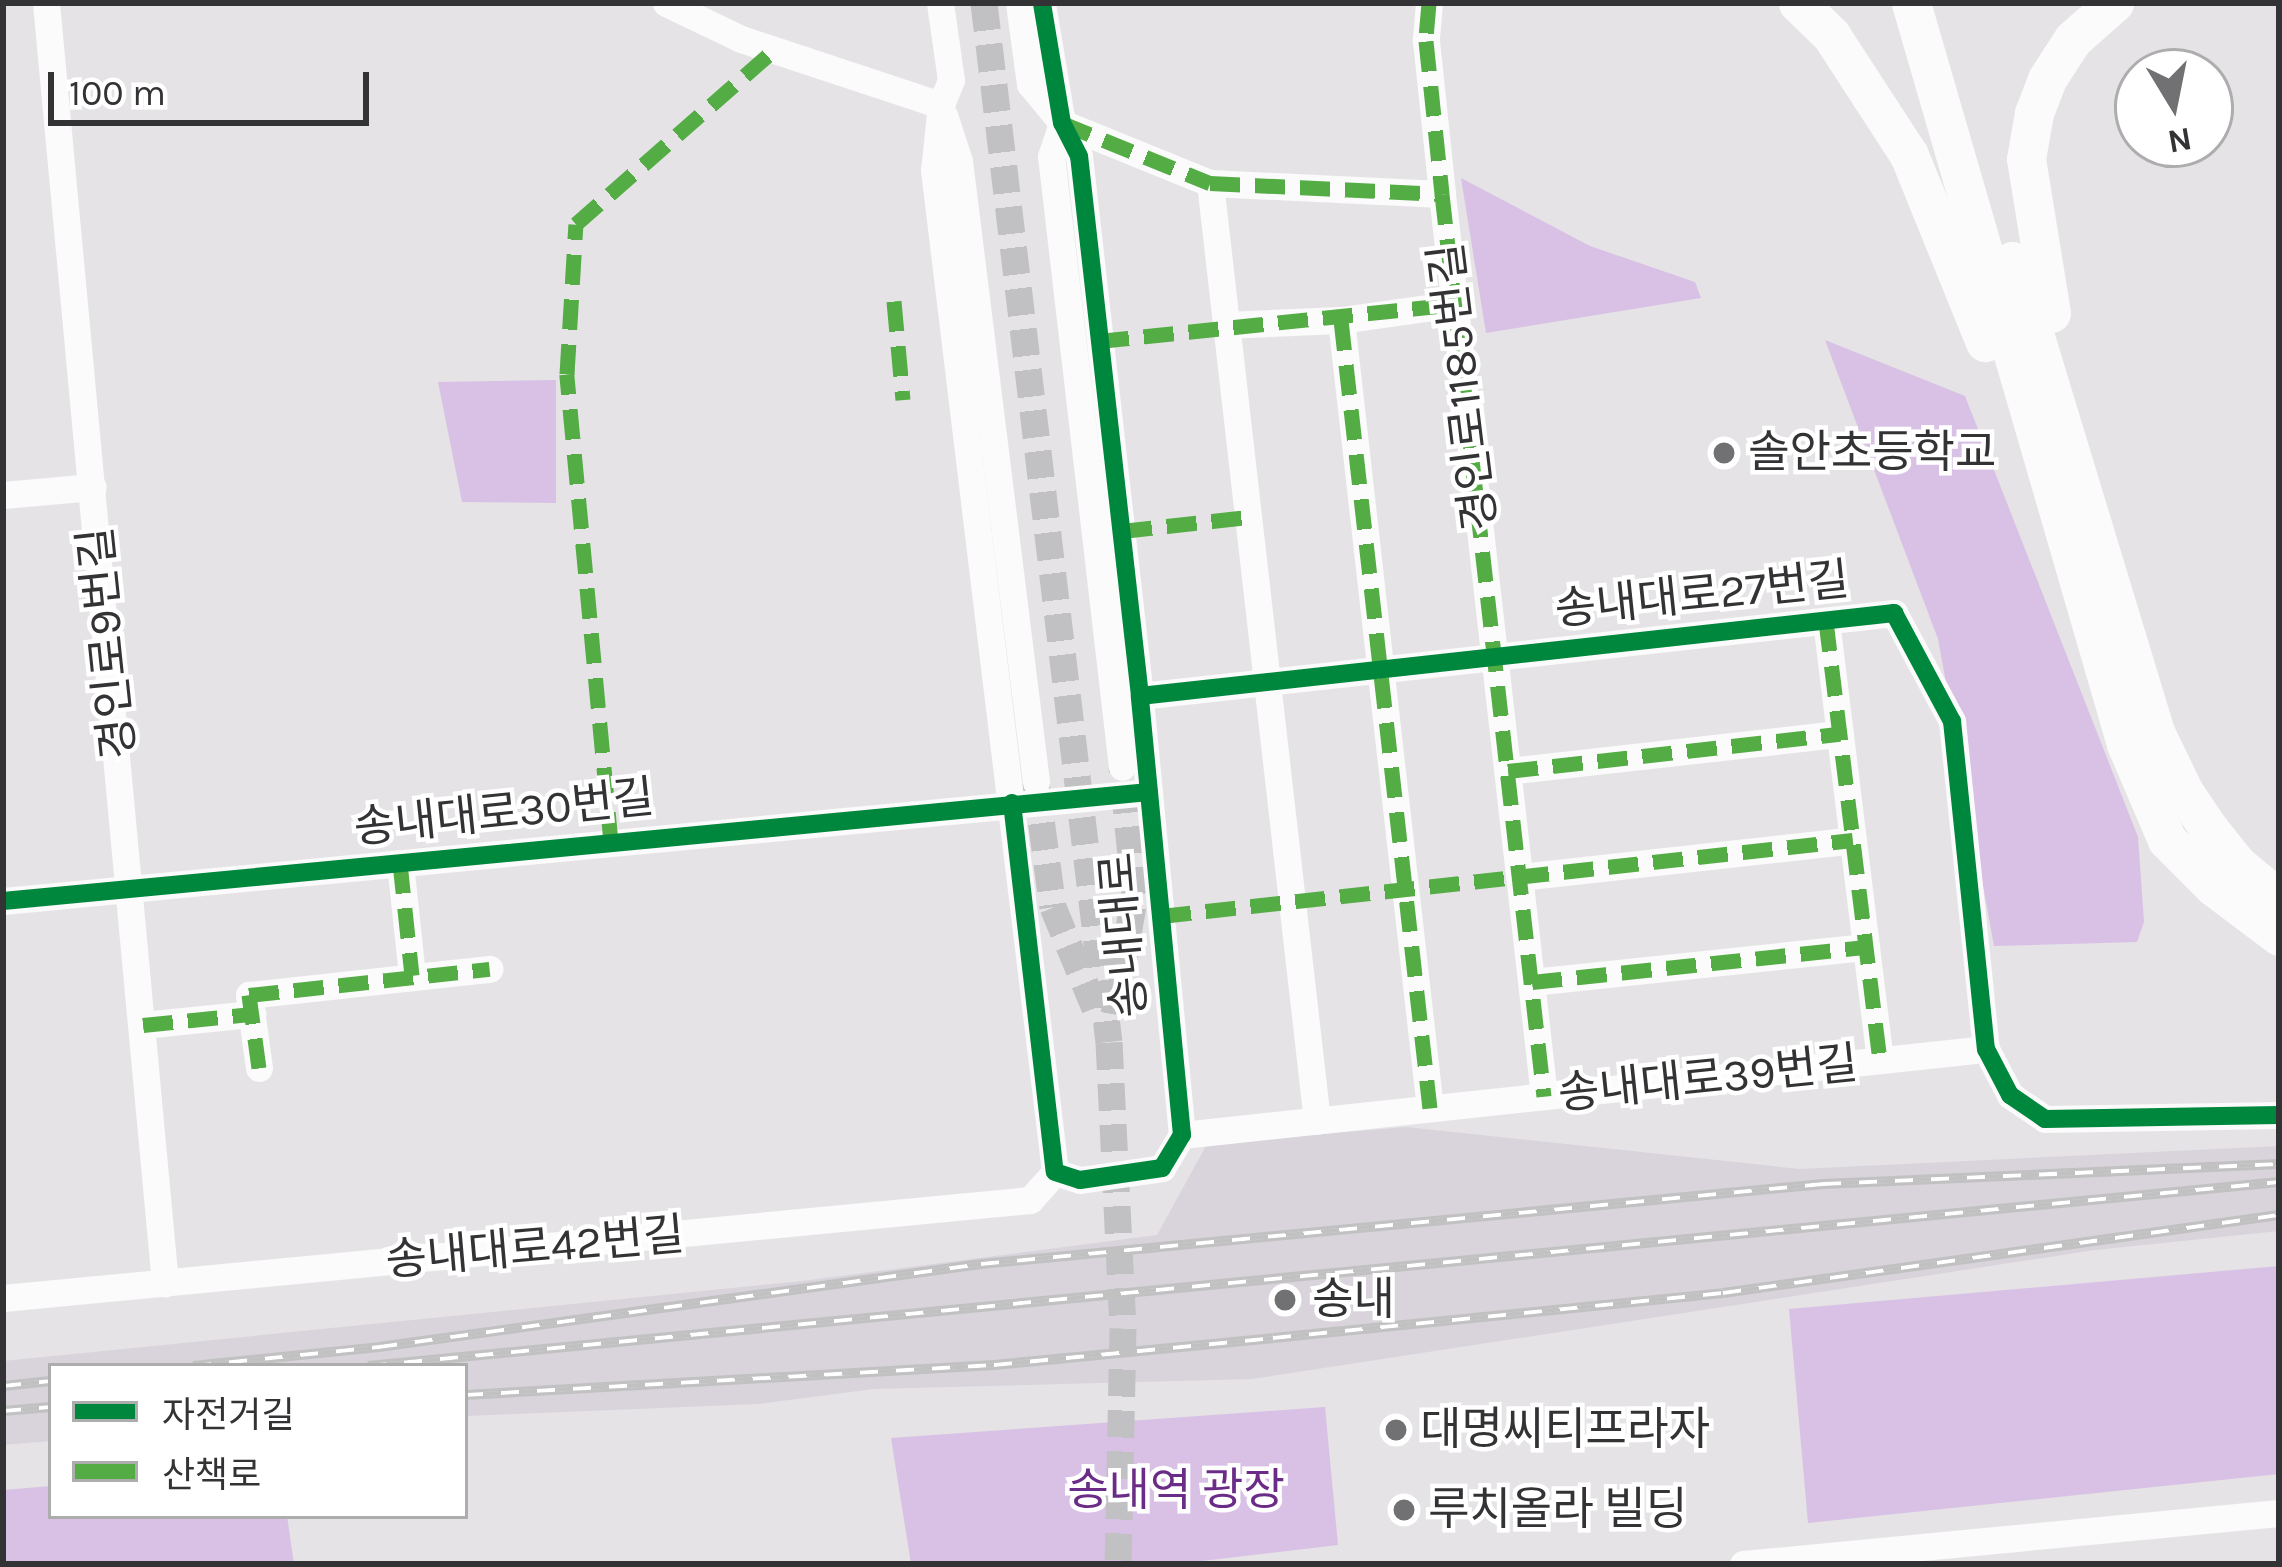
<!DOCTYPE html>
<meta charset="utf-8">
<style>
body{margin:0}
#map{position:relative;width:2282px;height:1567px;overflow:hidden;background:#e5e3e6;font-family:Karla,"Noto Sans KR",sans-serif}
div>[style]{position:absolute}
.built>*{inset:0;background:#d9d4dc}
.green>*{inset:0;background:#d8c1e5}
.minor-tunnel>*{height:27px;margin-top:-13.5px;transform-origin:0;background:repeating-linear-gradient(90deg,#c1c0c2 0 27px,transparent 0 41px)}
.minor>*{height:27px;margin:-13.5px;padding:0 13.5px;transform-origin:13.5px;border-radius:13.5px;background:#fbfbfb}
.highway>*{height:39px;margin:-19.5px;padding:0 19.5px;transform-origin:19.5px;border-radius:19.5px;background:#fbfbfb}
.rail>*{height:10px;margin-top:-5px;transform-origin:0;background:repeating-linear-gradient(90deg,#fff 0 18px,#c1c1c2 0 36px);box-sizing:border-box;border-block:3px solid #c1c1c2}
.quiet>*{height:15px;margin-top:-7.5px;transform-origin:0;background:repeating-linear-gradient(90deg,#54ac45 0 30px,transparent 0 45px)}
.cycleway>*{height:18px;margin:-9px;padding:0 9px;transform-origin:9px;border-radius:9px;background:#00873e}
.dots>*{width:33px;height:33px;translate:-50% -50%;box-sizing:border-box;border:6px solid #fff;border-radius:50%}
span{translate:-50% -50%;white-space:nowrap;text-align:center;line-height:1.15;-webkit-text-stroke:9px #fff;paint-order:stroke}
.street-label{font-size:45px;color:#333234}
.poi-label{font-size:45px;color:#333234}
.left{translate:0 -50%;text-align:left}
.park-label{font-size:45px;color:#6b2c87}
.frame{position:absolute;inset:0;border:6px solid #333234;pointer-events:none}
.legend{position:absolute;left:48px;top:1363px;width:420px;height:156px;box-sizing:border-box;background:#fff;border:3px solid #adadae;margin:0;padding:15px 21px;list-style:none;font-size:36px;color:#333234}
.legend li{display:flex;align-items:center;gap:24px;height:60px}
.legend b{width:60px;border:3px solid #adadae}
.north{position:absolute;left:2114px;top:48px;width:120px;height:120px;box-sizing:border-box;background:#fff;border:3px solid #adadae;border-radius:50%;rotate:170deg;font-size:33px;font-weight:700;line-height:48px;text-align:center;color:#333234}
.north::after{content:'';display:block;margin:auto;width:42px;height:54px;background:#717072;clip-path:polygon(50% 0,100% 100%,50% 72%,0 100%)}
.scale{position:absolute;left:48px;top:72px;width:321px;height:54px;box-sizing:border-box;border:6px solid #333234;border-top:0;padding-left:15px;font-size:36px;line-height:42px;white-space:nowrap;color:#333234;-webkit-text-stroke:9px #fff;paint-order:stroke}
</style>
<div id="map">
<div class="built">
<i style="clip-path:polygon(1406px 1127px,1800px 1169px,2279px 1146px,2279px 1231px,2095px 1250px,1252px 1379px,874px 1389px,759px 1404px,465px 1416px,465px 1366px,51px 1366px,51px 1441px,3px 1445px,3px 1361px,802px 1281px,1157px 1235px,1207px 1144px)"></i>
</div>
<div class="green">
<i style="clip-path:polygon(1461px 178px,1590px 246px,1695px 282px,1701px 298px,1486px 333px)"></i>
<i style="clip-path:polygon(1825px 340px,1965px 396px,2138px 837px,2144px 922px,2137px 942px,1994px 946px,1938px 639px)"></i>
<i style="clip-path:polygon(556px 380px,556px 503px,462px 502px,438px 382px)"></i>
<i style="clip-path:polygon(2279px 1266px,2279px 1474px,1808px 1523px,1789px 1309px)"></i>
<i style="clip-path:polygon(1325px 1407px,1338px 1545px,1177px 1564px,911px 1564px,891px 1438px)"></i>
<i style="clip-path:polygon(51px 1486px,51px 1516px,287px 1516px,294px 1564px,3px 1564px,3px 1490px)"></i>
</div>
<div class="minor-tunnel">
<i style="left:984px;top:3px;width:1046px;rotate:83.14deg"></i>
<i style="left:1109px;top:1042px;width:286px;rotate:87.2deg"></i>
<i style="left:1123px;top:1328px;width:236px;rotate:91.2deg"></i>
<i style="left:1036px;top:782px;width:126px;rotate:82.3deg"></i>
<i style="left:1053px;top:907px;width:109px;rotate:67.4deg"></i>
<i style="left:1114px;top:1014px;width:122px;rotate:-80.1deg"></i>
<i style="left:1135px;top:894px;width:128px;rotate:-95.8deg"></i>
</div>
<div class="minor">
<i style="left:46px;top:3px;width:1286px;rotate:84.69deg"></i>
<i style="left:666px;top:3px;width:83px;rotate:25.6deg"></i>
<i style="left:741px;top:39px;width:211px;rotate:18.3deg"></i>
<i style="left:940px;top:3px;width:78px;rotate:81.9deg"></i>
<i style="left:951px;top:80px;width:27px;rotate:112deg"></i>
<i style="left:941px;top:105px;width:65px;rotate:96.1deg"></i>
<i style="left:934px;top:170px;width:1009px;rotate:83.11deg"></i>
<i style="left:1055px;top:1172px;width:26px;rotate:18deg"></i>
<i style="left:1080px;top:1180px;width:83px;rotate:-8.3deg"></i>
<i style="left:1162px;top:1168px;width:39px;rotate:-59deg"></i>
<i style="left:1182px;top:1135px;width:441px;rotate:-95.5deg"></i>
<i style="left:1140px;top:696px;width:543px;rotate:-96.44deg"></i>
<i style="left:1079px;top:156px;width:37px;rotate:-117deg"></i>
<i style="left:1062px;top:123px;width:122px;rotate:-99.5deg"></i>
<i style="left:1019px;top:3px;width:82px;rotate:82.3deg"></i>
<i style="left:1030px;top:84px;width:50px;rotate:50.6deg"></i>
<i style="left:1062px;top:123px;width:160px;rotate:22.1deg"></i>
<i style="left:1210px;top:183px;width:232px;rotate:2.7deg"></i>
<i style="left:1429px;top:3px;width:38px;rotate:95deg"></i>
<i style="left:1426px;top:41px;width:154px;rotate:84deg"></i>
<i style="left:1442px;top:194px;width:908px;rotate:83.55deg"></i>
<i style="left:944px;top:115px;width:48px;rotate:71.9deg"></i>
<i style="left:959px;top:161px;width:626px;rotate:82.93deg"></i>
<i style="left:1062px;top:123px;width:35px;rotate:108deg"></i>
<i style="left:1051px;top:156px;width:615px;rotate:83.37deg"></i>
<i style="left:1210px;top:183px;width:944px;rotate:83.49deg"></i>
<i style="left:1341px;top:320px;width:793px;rotate:83.56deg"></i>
<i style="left:1226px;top:325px;width:115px;rotate:-2.5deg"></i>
<i style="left:1341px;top:320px;width:115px;rotate:-8deg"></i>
<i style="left:3px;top:495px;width:90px;rotate:-5.1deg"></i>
<i style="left:1826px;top:621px;width:442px;rotate:83deg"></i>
<i style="left:1140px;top:696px;width:759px;rotate:-6.28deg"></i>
<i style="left:1894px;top:613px;width:123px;rotate:61.8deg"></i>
<i style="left:1952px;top:721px;width:330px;rotate:84.1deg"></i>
<i style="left:1986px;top:1049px;width:52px;rotate:62.4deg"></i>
<i style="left:2010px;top:1095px;width:42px;rotate:34.4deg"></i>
<i style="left:2045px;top:1119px;width:234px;rotate:-1deg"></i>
<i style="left:1508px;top:771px;width:334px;rotate:-6.4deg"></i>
<i style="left:400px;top:863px;width:113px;rotate:83.9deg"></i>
<i style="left:1520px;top:877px;width:335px;rotate:-6.3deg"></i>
<i style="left:3px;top:901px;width:1151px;rotate:-5.43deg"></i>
<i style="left:1532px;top:982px;width:336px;rotate:-6deg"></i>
<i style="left:143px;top:1025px;width:110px;rotate:-5.8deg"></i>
<i style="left:259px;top:1068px;width:74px;rotate:-97.8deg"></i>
<i style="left:249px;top:995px;width:242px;rotate:-6.2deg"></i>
<i style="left:1182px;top:1135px;width:809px;rotate:-6.11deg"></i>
<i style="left:3px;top:1298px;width:1032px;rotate:-5.45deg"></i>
<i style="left:1030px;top:1200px;width:38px;rotate:-48deg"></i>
<i style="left:1743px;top:1564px;width:538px;rotate:-5.44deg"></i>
</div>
<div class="highway">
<i style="left:1798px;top:3px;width:46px;rotate:44.1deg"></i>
<i style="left:1831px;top:35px;width:143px;rotate:57deg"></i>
<i style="left:1909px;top:155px;width:202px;rotate:67.9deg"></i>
<i style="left:1911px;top:3px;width:772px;rotate:73.82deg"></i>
<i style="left:2126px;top:744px;width:104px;rotate:66.9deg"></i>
<i style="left:2167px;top:840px;width:66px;rotate:45deg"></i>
<i style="left:2214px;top:887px;width:81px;rotate:37deg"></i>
<i style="left:2012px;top:261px;width:494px;rotate:73.1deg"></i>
<i style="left:2156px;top:734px;width:64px;rotate:64.2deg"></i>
<i style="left:2184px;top:792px;width:45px;rotate:56deg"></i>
<i style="left:2209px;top:829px;width:45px;rotate:51.3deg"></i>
<i style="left:2237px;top:864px;width:55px;rotate:39.8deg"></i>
<i style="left:2051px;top:313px;width:156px;rotate:-99.2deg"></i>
<i style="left:2026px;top:159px;width:47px;rotate:-80.1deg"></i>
<i style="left:2034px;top:113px;width:36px;rotate:-69deg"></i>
<i style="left:2047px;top:79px;width:48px;rotate:-57deg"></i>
<i style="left:2073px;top:39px;width:55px;rotate:-41.3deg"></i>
</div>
<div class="rail">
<i style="left:193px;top:1366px;width:187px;rotate:-5.8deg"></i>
<i style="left:379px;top:1347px;width:608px;rotate:-7.85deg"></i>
<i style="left:981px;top:1264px;width:846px;rotate:-5.43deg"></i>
<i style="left:1823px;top:1184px;width:456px;rotate:-2.5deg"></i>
<i style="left:368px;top:1366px;width:1920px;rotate:-5.5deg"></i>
<i style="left:3px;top:1386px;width:48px;rotate:-5.9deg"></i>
<i style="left:465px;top:1395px;width:530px;rotate:-3.25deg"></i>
<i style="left:994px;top:1365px;width:280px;rotate:-5.5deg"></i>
<i style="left:1273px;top:1338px;width:452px;rotate:-5.7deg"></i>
<i style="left:1723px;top:1293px;width:561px;rotate:-7.99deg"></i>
<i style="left:3px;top:1411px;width:48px;rotate:-4.8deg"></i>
</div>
<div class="quiet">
<i style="left:1429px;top:3px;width:38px;rotate:95deg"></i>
<i style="left:1426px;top:41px;width:154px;rotate:84deg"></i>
<i style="left:1442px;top:194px;width:908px;rotate:83.55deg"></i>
<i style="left:1062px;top:123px;width:160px;rotate:22.1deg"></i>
<i style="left:1210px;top:183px;width:232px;rotate:2.7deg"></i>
<i style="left:894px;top:301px;width:99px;rotate:84.8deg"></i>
<i style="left:1341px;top:320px;width:793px;rotate:83.56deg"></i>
<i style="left:1099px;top:341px;width:358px;rotate:-5.9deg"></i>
<i style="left:1122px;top:531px;width:127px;rotate:-6.3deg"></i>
<i style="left:1826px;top:621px;width:442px;rotate:83deg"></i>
<i style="left:1508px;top:771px;width:334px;rotate:-6.4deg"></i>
<i style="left:611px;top:842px;width:470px;rotate:-95.4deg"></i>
<i style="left:567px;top:374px;width:150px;rotate:-86.6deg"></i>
<i style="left:576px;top:224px;width:264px;rotate:-41.3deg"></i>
<i style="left:400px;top:863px;width:113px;rotate:83.9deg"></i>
<i style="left:1161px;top:916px;width:696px;rotate:-6.27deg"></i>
<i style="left:1532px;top:982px;width:336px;rotate:-6deg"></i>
<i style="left:143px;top:1025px;width:110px;rotate:-5.8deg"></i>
<i style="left:259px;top:1068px;width:74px;rotate:-97.8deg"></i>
<i style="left:249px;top:995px;width:242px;rotate:-6.2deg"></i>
</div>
<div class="cycleway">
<i style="left:1140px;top:696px;width:759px;rotate:-6.28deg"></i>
<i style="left:1894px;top:613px;width:123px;rotate:61.8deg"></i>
<i style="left:1952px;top:721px;width:330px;rotate:84.1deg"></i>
<i style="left:1986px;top:1049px;width:52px;rotate:62.4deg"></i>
<i style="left:2010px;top:1095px;width:42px;rotate:34.4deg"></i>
<i style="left:2045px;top:1119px;width:234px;rotate:-1deg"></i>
<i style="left:1012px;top:803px;width:371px;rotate:83.4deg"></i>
<i style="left:1055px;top:1172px;width:26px;rotate:18deg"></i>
<i style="left:1080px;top:1180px;width:83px;rotate:-8.3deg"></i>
<i style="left:1162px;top:1168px;width:39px;rotate:-59deg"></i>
<i style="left:1182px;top:1135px;width:441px;rotate:-95.5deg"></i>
<i style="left:1140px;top:696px;width:543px;rotate:-96.44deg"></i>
<i style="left:1079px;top:156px;width:37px;rotate:-117deg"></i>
<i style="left:1062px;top:123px;width:122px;rotate:-99.5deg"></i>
<i style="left:3px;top:901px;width:1151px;rotate:-5.43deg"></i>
</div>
<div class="dots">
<i style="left:1724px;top:453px;background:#717072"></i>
<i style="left:1285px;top:1300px;background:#717072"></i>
<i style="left:1396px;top:1430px;background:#717072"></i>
<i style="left:1404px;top:1510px;background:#717072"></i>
</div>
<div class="street-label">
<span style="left:1464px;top:387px;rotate:-97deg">경인로1185번길</span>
<span style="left:1702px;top:595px;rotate:-6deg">송내대로27번길</span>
<span style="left:108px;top:643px;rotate:-96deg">경인로9번길</span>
<span style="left:504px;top:813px;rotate:-6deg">송내대로30번길</span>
<span style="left:1124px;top:935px;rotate:-95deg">송내대로</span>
<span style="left:1708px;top:1079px;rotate:-6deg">송내대로39번길</span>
<span style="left:535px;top:1248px;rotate:-5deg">송내대로42번길</span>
</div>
<div class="poi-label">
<span class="left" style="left:1748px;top:453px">솔안초등학교</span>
<span class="left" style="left:1312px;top:1300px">송내</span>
<span class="left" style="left:1420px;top:1430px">대명씨티프라자</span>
<span class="left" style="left:1428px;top:1510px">루치올라 빌딩</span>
</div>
<div class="park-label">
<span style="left:1176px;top:1491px">송내역 광장</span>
</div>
<div class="frame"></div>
<ul class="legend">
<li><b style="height:15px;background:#00873e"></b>자전거길</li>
<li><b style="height:15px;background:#54ac45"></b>산책로</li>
</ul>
<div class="north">N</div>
<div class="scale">100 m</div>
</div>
